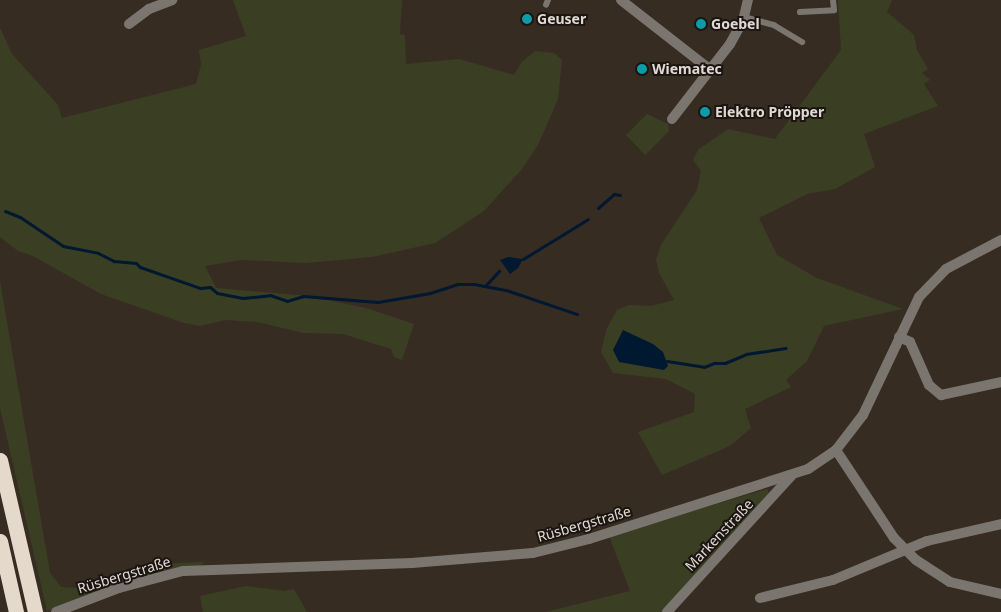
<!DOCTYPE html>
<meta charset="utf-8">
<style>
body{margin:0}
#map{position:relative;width:1001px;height:612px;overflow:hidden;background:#372c22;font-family:"Noto Sans",sans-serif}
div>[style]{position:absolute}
.green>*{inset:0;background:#3a3f23}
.water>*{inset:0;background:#011831}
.stream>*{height:3px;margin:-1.5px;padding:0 1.5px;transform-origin:1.5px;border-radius:1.5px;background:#011831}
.lane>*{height:5.5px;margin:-2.75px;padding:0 2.75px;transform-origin:2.75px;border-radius:2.75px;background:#7a766f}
.street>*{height:10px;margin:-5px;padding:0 5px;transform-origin:5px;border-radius:5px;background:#7a766f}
.highway>*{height:15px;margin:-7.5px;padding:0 7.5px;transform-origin:7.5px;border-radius:7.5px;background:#e4d9ca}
.dots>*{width:14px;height:14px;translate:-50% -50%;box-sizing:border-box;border:2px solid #1a1511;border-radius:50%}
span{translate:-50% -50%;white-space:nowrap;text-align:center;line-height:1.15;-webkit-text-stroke:4px #1a1511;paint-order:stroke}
.poi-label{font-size:14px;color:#e0d9d2;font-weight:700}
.left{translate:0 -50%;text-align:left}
.street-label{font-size:14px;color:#e0d9d2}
</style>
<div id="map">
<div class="green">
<i style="clip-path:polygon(233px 0,402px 0,400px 34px,405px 35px,406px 64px,459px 59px,514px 75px,522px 62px,535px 51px,554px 53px,562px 60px,558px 99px,538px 145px,522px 169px,484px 211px,435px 243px,372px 257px,306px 263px,241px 260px,205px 266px,216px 288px,309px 296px,366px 308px,414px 324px,402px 360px,394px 357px,391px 349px,343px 334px,303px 333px,258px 322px,225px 320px,200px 326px,184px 323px,101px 294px,33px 256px,18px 251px,0 237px,0 28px,12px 54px,58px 105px,62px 118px,196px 84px,201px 65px,199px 50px,246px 36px)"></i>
<i style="clip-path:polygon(838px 0,892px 0,887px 12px,914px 35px,917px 50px,928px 69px,922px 73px,930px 80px,924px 84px,938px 106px,864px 134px,875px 167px,835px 189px,807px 194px,759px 218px,777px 255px,817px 278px,903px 309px,824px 326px,807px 361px,786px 380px,791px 387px,745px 409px,751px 428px,730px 446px,662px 475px,638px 432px,694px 412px,695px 394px,666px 379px,613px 373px,601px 352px,606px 330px,617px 310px,629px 305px,651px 306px,674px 300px,659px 273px,656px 260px,661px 245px,697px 190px,701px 171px,693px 160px,698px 150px,728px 129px,775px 139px,841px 50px)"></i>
<i style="clip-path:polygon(647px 114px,668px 124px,669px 131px,645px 155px,626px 135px)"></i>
<i style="clip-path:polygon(0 281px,50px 573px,61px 587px,79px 588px,149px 564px,205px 562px,197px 567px,115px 586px,47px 611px,0 408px)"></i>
<i style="clip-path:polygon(767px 489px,769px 493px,663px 612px,546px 612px,630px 591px,609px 536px)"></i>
<i style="clip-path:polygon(246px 586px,284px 591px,294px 589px,307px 612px,203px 612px,200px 596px)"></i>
</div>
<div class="water">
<i style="clip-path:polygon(508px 257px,523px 259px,518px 268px,510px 274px,500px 260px)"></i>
<i style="clip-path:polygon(623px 330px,653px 344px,663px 352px,668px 366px,664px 370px,619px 362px,613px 350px)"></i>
</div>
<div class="stream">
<i style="left:598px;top:208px;width:21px;rotate:-41deg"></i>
<i style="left:614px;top:194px;width:6px;rotate:9deg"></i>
<i style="left:5px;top:211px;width:16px;rotate:22deg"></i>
<i style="left:20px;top:217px;width:52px;rotate:34deg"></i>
<i style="left:63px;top:246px;width:36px;rotate:11deg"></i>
<i style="left:98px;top:253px;width:18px;rotate:27deg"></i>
<i style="left:114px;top:261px;width:22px;rotate:5deg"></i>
<i style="left:136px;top:263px;width:6px;rotate:45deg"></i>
<i style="left:140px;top:267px;width:64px;rotate:19.3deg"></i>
<i style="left:200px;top:288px;width:10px;rotate:-6deg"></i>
<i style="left:210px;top:287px;width:9px;rotate:41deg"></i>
<i style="left:217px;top:293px;width:26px;rotate:11deg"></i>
<i style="left:243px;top:298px;width:27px;rotate:-6deg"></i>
<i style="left:270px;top:295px;width:18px;rotate:19deg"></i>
<i style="left:287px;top:301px;width:17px;rotate:-17deg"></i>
<i style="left:303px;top:296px;width:75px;rotate:4.6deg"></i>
<i style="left:378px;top:302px;width:53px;rotate:-9.8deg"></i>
<i style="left:430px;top:293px;width:29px;rotate:-18deg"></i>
<i style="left:458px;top:284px;width:16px"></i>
<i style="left:474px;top:284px;width:36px;rotate:11deg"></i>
<i style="left:509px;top:291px;width:72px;rotate:18.7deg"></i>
<i style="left:523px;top:259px;width:76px;rotate:-31.6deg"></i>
<i style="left:485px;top:286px;width:21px;rotate:-47deg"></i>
<i style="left:667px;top:361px;width:37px;rotate:9deg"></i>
<i style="left:704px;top:367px;width:11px;rotate:-22deg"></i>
<i style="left:714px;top:363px;width:11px"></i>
<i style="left:725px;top:363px;width:23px;rotate:-23deg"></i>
<i style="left:746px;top:354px;width:40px;rotate:-8.5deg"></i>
</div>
<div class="lane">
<i style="left:546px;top:5px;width:5px;rotate:-68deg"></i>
<i style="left:800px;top:12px;width:34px;rotate:-3deg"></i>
<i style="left:834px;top:10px;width:10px;rotate:-96deg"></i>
<i style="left:744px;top:17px;width:31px;rotate:15deg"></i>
<i style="left:774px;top:25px;width:33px;rotate:31deg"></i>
</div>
<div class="street">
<i style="left:621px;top:0;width:110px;rotate:38deg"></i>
<i style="left:129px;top:24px;width:25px;rotate:-37deg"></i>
<i style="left:149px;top:9px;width:25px;rotate:-21deg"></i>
<i style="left:672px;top:119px;width:95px;rotate:-52.3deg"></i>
<i style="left:730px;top:44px;width:26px;rotate:-61deg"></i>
<i style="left:743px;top:21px;width:22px;rotate:-77deg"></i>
<i style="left:899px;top:337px;width:12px;rotate:24deg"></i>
<i style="left:910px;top:342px;width:47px;rotate:66.2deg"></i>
<i style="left:929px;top:385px;width:16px;rotate:40deg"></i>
<i style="left:941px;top:395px;width:61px;rotate:-12.2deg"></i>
<i style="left:836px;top:450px;width:105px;rotate:56.6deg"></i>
<i style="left:894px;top:538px;width:31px;rotate:45deg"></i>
<i style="left:916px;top:560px;width:40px;rotate:32.9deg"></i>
<i style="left:950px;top:582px;width:52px;rotate:13.2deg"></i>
<i style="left:760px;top:598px;width:75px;rotate:-13.9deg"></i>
<i style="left:833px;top:580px;width:102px;rotate:-22.5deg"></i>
<i style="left:927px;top:541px;width:76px;rotate:-12.9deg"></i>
<i style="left:56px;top:612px;width:67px;rotate:-20.9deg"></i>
<i style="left:119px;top:588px;width:66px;rotate:-14.9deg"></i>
<i style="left:183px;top:571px;width:229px;rotate:-2deg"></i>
<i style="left:412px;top:563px;width:121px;rotate:-4.7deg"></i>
<i style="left:533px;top:553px;width:58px;rotate:-14deg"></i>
<i style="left:589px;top:539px;width:230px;rotate:-17.7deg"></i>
<i style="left:808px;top:469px;width:34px;rotate:-34deg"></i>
<i style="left:836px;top:450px;width:44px;rotate:-52.4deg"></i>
<i style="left:863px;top:415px;width:131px;rotate:-64.6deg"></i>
<i style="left:919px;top:297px;width:39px;rotate:-46deg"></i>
<i style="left:946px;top:269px;width:62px;rotate:-27.8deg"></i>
<i style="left:667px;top:612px;width:184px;rotate:-47.6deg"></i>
</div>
<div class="highway">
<i style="left:0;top:460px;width:156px;rotate:77deg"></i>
<i style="left:0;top:541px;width:73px;rotate:77.3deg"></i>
</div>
<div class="dots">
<i style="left:527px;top:19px;background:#0f9aa8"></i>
<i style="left:701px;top:24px;background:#0f9aa8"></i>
<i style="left:642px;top:69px;background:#0f9aa8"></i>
<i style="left:705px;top:112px;background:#0f9aa8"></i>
</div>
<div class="poi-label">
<span class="left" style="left:537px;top:19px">Geuser</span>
<span class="left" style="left:711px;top:24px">Goebel</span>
<span class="left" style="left:652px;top:69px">Wiematec</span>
<span class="left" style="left:715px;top:112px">Elektro Pröpper</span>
</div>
<div class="street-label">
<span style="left:584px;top:524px;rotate:-16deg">Rüsbergstraße</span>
<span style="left:719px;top:535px;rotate:-47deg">Markenstraße</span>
<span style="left:124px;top:575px;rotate:-17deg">Rüsbergstraße</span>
</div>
</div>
